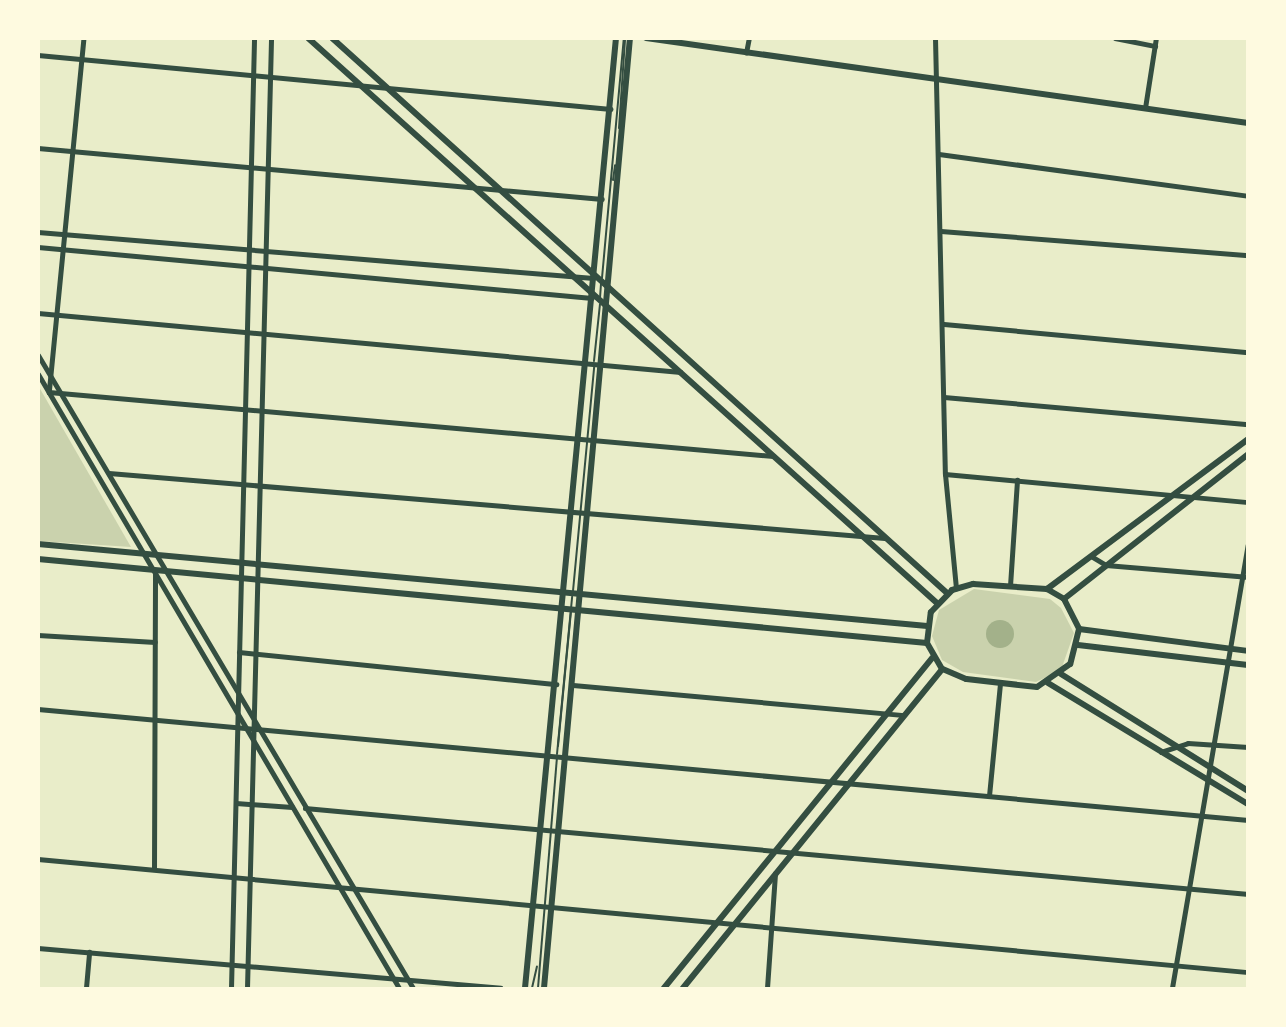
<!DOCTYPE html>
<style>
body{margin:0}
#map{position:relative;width:1286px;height:1027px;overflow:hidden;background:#e9edc9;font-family:"Work Sans",sans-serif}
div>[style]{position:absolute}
.green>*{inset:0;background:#cad2ad}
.water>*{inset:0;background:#a3b18a}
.round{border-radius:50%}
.service>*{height:2px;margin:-1px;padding:0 1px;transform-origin:1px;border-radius:1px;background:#344e41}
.minor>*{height:4.5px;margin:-2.25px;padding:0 2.25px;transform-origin:2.25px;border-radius:2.25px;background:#344e41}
.tertiary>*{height:5px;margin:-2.5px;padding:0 2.5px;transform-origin:2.5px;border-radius:2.5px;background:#344e41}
.secondary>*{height:6px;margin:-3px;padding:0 3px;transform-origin:3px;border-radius:3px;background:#344e41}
.primary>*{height:6px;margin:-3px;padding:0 3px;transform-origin:3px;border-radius:3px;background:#344e41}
span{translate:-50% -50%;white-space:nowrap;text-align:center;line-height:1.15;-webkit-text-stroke:7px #fefae0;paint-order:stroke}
.frame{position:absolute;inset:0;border:40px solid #fefae0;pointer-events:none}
</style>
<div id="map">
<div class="green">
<i style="clip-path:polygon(38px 387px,39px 387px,131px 547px,39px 541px)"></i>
<i style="clip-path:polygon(974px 589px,1050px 599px,1061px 608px,1074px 633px,1061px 670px,1036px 682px,963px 672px,942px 660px,932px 636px,939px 610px)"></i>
</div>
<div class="water">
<i class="round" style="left:986px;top:620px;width:28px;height:28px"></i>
</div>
<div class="service">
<i style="left:619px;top:128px;width:88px;rotate:-86.1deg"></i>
<i style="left:613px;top:180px;width:15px;rotate:-82deg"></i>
<i style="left:602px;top:278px;width:241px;rotate:-84.8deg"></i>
<i style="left:600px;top:298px;width:15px;rotate:-86deg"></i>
<i style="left:594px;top:361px;width:57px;rotate:-84deg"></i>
<i style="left:573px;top:591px;width:225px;rotate:-84.6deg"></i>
<i style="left:558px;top:746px;width:135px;rotate:-84.5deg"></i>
<i style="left:557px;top:754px;width:158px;rotate:-84.5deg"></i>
<i style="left:532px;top:988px;width:22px;rotate:-77deg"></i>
<i style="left:538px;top:988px;width:230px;rotate:-85.3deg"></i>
</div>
<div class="minor">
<i style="left:84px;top:38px;width:356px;rotate:95.6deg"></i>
<i style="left:49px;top:392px;width:727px;rotate:5.05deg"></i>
<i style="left:1115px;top:38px;width:41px;rotate:11.3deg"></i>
<i style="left:746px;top:53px;width:15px;rotate:-79deg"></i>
<i style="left:38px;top:55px;width:575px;rotate:5.39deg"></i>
<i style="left:1145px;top:108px;width:71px;rotate:-81.1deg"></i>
<i style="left:38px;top:148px;width:566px;rotate:5.17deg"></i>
<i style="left:939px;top:154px;width:312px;rotate:7.7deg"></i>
<i style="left:941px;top:231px;width:308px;rotate:4.5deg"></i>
<i style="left:38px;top:232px;width:557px;rotate:4.74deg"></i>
<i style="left:38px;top:247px;width:556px;rotate:5.26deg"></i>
<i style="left:38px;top:313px;width:645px;rotate:5.25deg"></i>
<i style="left:944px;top:324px;width:305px;rotate:5.3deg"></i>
<i style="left:944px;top:397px;width:305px;rotate:5.1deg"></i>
<i style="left:109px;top:473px;width:778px;rotate:4.79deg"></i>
<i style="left:945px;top:474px;width:304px;rotate:5.3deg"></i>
<i style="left:1091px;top:556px;width:17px;rotate:31deg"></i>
<i style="left:1106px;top:565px;width:143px;rotate:4.8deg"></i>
<i style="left:1010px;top:586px;width:106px;rotate:-86.2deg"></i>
<i style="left:38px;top:635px;width:117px;rotate:3.4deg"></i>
<i style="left:239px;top:652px;width:319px;rotate:5.8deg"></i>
<i style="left:573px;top:685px;width:332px;rotate:5.2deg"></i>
<i style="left:38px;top:709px;width:1215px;rotate:5.24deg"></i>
<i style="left:1161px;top:752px;width:28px;rotate:-18deg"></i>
<i style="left:1188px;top:743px;width:60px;rotate:3.8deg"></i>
<i style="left:989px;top:796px;width:114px;rotate:-84.4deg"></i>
<i style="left:236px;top:803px;width:56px;rotate:4.1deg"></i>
<i style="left:305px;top:808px;width:947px;rotate:5.21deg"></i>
<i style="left:38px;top:859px;width:1215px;rotate:5.34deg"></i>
<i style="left:154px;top:869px;width:296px;rotate:-89.8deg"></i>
<i style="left:38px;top:948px;width:464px;rotate:4.9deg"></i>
<i style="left:86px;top:988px;width:36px;rotate:-85deg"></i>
<i style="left:1172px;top:988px;width:449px;rotate:-80.3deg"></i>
</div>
<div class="tertiary">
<i style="left:935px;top:38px;width:436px;rotate:88.7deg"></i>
<i style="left:945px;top:474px;width:115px;rotate:84.5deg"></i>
<i style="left:38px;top:355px;width:736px;rotate:59.36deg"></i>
<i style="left:38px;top:374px;width:712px;rotate:59.55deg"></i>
<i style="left:231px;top:988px;width:950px;rotate:-88.61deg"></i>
<i style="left:247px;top:988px;width:950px;rotate:-88.55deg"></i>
<i style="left:767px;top:988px;width:115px;rotate:-86deg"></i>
</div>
<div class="secondary">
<i style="left:308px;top:38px;width:845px;rotate:41.93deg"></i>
<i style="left:332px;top:38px;width:828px;rotate:42.06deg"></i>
<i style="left:38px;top:544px;width:893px;rotate:5.27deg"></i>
<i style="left:38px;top:559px;width:893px;rotate:5.4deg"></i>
<i style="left:973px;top:584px;width:74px;rotate:3.9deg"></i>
<i style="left:1047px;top:589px;width:20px;rotate:30deg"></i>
<i style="left:1064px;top:599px;width:34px;rotate:63deg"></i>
<i style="left:1079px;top:629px;width:36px;rotate:104deg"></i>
<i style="left:1070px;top:664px;width:40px;rotate:145.1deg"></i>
<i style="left:1037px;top:687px;width:71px;rotate:-173.6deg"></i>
<i style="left:966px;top:679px;width:26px;rotate:-157deg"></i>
<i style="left:942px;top:669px;width:30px;rotate:-120deg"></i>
<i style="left:927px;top:643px;width:31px;rotate:-83deg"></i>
<i style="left:931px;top:612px;width:30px;rotate:-46deg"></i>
<i style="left:952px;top:590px;width:22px;rotate:-16deg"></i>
<i style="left:1047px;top:589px;width:251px;rotate:-36.7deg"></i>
<i style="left:1064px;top:599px;width:234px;rotate:-38.2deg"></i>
<i style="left:1079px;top:629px;width:170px;rotate:7.4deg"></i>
<i style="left:1078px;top:645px;width:171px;rotate:6.7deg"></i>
<i style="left:1061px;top:674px;width:221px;rotate:32deg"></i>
<i style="left:1048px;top:683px;width:234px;rotate:31.2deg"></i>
<i style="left:664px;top:988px;width:425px;rotate:-50.9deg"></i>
<i style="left:683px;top:988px;width:411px;rotate:-50.9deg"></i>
</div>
<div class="primary">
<i style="left:646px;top:38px;width:608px;rotate:8.04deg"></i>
<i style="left:525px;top:988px;width:954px;rotate:-84.53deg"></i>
<i style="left:544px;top:988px;width:954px;rotate:-84.83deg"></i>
</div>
<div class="frame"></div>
</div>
